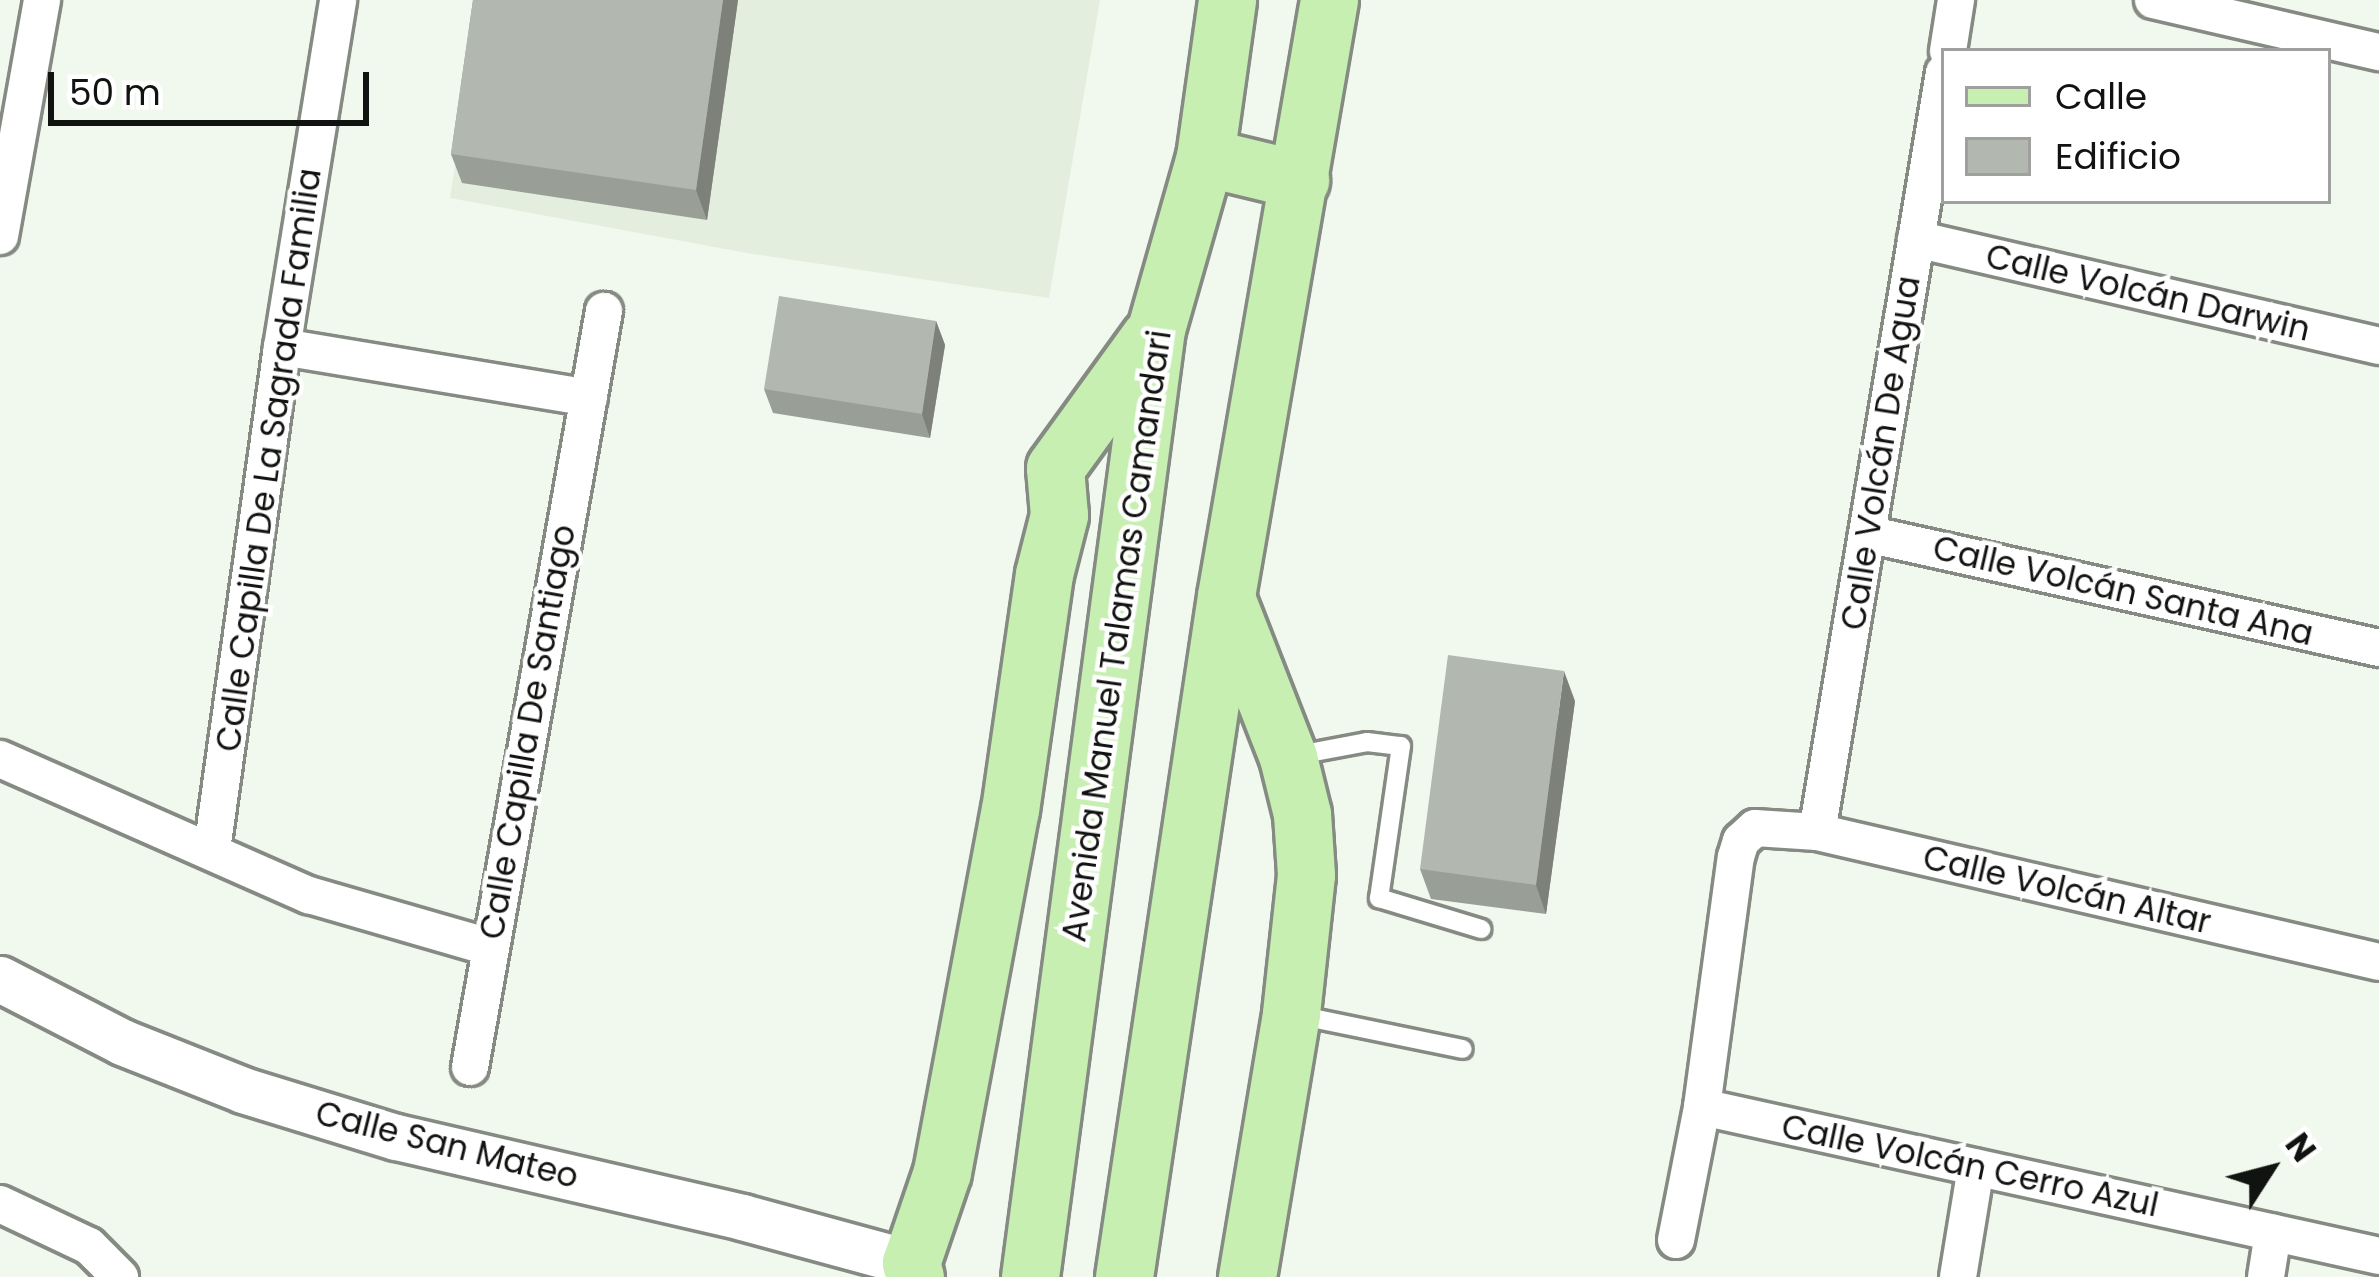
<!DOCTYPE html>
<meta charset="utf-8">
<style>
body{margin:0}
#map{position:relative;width:2379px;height:1277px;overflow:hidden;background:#f1f8ee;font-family:Poppins,sans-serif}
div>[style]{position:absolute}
.built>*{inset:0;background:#e3eede}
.roads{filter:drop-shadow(3px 0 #858b83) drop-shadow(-3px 0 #858b83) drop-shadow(0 3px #858b83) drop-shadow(0 -3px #858b83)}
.service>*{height:18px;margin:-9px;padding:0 9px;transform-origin:9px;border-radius:9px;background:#fff}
.minor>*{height:36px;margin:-18px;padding:0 18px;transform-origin:18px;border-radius:18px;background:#fff}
.tertiary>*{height:45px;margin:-22.5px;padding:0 22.5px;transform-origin:22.5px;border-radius:22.5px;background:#fff}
.primary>*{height:57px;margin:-28.5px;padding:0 28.5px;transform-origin:28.5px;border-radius:28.5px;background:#c6efb1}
.wall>*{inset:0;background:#999e96}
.shaded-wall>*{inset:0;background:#7d817a}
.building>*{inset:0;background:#b2b8af}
span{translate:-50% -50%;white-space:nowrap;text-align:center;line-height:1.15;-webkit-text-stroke:9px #fff;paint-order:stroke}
.street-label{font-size:33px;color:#111310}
.legend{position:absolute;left:1941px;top:48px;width:390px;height:156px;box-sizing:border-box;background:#fff;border:3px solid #a0a19f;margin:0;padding:15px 21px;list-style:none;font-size:36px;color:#111310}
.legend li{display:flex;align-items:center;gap:24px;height:60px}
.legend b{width:60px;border:3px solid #a0a19f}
.north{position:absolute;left:2211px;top:1109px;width:120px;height:120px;-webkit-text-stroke:9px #fff;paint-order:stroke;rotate:54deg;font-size:33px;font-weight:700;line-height:48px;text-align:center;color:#111310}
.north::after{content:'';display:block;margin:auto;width:42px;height:54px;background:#111310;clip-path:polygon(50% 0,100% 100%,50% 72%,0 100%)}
.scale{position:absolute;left:48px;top:72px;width:321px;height:54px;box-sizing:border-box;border:6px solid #111310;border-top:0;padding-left:15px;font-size:36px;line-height:42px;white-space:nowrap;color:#111310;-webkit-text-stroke:9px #fff;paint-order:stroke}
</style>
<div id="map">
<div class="built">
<i style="clip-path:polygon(482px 0,1100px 0,1049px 298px,747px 253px,450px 198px)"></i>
</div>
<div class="roads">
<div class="service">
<i style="left:1293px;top:756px;width:75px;rotate:-10.7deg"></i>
<i style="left:1367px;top:742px;width:34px;rotate:7deg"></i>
<i style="left:1401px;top:746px;width:154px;rotate:98.2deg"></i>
<i style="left:1379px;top:898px;width:107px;rotate:16.9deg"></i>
<i style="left:1297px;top:1015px;width:169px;rotate:11.6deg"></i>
</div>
<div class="minor">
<i style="left:2153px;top:0;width:232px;rotate:13deg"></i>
<i style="left:1948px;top:51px;width:52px;rotate:-81.1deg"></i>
<i style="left:0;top:236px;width:240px;rotate:-79.9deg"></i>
<i style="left:1916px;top:239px;width:475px;rotate:13deg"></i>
<i style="left:282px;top:347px;width:311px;rotate:9.4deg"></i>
<i style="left:1867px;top:534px;width:525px;rotate:12.55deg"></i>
<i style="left:0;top:759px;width:338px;rotate:23.8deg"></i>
<i style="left:309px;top:895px;width:187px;rotate:16.1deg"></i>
<i style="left:1817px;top:832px;width:770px;rotate:-80.5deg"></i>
<i style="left:212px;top:850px;width:508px;rotate:-82.08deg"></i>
<i style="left:282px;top:347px;width:351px;rotate:-80.8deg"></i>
<i style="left:470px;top:1067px;width:768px;rotate:-79.95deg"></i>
<i style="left:1702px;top:1107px;width:693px;rotate:12.41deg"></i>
<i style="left:0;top:1204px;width:98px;rotate:25.3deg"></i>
<i style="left:89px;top:1246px;width:44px;rotate:45deg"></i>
<i style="left:1676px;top:1240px;width:136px;rotate:-78.9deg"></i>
<i style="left:1702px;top:1107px;width:252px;rotate:-82.3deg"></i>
<i style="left:1736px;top:857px;width:17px;rotate:-73deg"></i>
<i style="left:1741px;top:841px;width:19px;rotate:-43deg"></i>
<i style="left:1755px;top:828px;width:62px;rotate:3.7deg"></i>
<i style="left:1817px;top:832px;width:577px;rotate:13.02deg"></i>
<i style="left:1958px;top:1277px;width:111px;rotate:-80.7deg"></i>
<i style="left:2266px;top:1277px;width:45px;rotate:-81deg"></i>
</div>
<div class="tertiary">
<i style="left:0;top:979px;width:137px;rotate:27.3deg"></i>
<i style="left:122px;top:1042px;width:130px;rotate:21.6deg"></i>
<i style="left:243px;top:1090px;width:160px;rotate:17.1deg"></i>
<i style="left:396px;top:1137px;width:355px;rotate:13deg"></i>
<i style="left:742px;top:1217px;width:175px;rotate:15.2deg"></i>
</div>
<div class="primary">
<i style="left:1205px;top:157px;width:98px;rotate:13.6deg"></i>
<i style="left:1228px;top:603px;width:165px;rotate:68.7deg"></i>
<i style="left:1288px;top:757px;width:59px;rotate:76.2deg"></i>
<i style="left:1302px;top:814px;width:61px;rotate:86.2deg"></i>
<i style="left:1306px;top:875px;width:140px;rotate:96.2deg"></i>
<i style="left:1291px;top:1014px;width:267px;rotate:99.5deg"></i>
<i style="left:915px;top:1277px;width:15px;rotate:-106deg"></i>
<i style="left:911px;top:1263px;width:96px;rotate:-71.2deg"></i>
<i style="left:942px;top:1172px;width:368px;rotate:-79.4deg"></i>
<i style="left:1010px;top:810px;width:238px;rotate:-81.8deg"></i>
<i style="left:1044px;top:574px;width:61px;rotate:-75.7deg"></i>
<i style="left:1059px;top:515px;width:47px;rotate:-94.9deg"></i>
<i style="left:1055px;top:468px;width:162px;rotate:-54.1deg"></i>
<i style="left:1030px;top:1277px;width:956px;rotate:-82.43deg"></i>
<i style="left:1156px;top:329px;width:179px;rotate:-74.1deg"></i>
<i style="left:1205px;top:157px;width:159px;rotate:-82deg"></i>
<i style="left:1124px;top:1277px;width:689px;rotate:-81.48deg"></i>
<i style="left:1226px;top:596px;width:605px;rotate:-80.2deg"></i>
</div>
</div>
<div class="wall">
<i style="clip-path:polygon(473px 0,738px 0,707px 220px,462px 183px,451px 154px)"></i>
<i style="clip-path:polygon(936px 321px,945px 345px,930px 438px,773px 413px,764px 389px)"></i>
<i style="clip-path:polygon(1575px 701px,1546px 914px,1431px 899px,1420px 869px)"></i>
</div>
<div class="shaded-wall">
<i style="clip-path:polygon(723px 0,738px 0,707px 220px,696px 190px)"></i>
<i style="clip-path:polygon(936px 321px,945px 345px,930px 438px,922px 414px)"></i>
<i style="clip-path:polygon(1564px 671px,1575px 701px,1546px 914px,1536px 885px)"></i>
</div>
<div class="building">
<i style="clip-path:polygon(473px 0,723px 0,696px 190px,451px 154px)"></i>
<i style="clip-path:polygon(779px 296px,936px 321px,922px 414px,764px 389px)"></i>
<i style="clip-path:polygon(1448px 655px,1564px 671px,1536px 885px,1420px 869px)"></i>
</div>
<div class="street-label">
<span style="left:2148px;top:293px;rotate:13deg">Calle Volcán Darwin</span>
<span style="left:1881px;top:453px;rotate:-81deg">Calle Volcán De Agua</span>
<span style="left:269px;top:460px;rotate:-82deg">Calle Capilla De La Sagrada Familia</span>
<span style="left:2123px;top:591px;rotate:13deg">Calle Volcán Santa Ana</span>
<span style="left:1117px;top:636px;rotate:-82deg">Avenida Manuel Talamas Camandari</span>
<span style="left:528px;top:732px;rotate:-80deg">Calle Capilla De Santiago</span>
<span style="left:2067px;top:890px;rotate:13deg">Calle Volcán Altar</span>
<span style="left:447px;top:1145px;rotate:14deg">Calle San Mateo</span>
<span style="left:1970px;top:1166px;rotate:12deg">Calle Volcán Cerro Azul</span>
</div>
<ul class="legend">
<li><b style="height:15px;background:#c6efb1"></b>Calle</li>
<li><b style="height:33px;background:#b2b8af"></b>Edificio</li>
</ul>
<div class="north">N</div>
<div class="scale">50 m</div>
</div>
